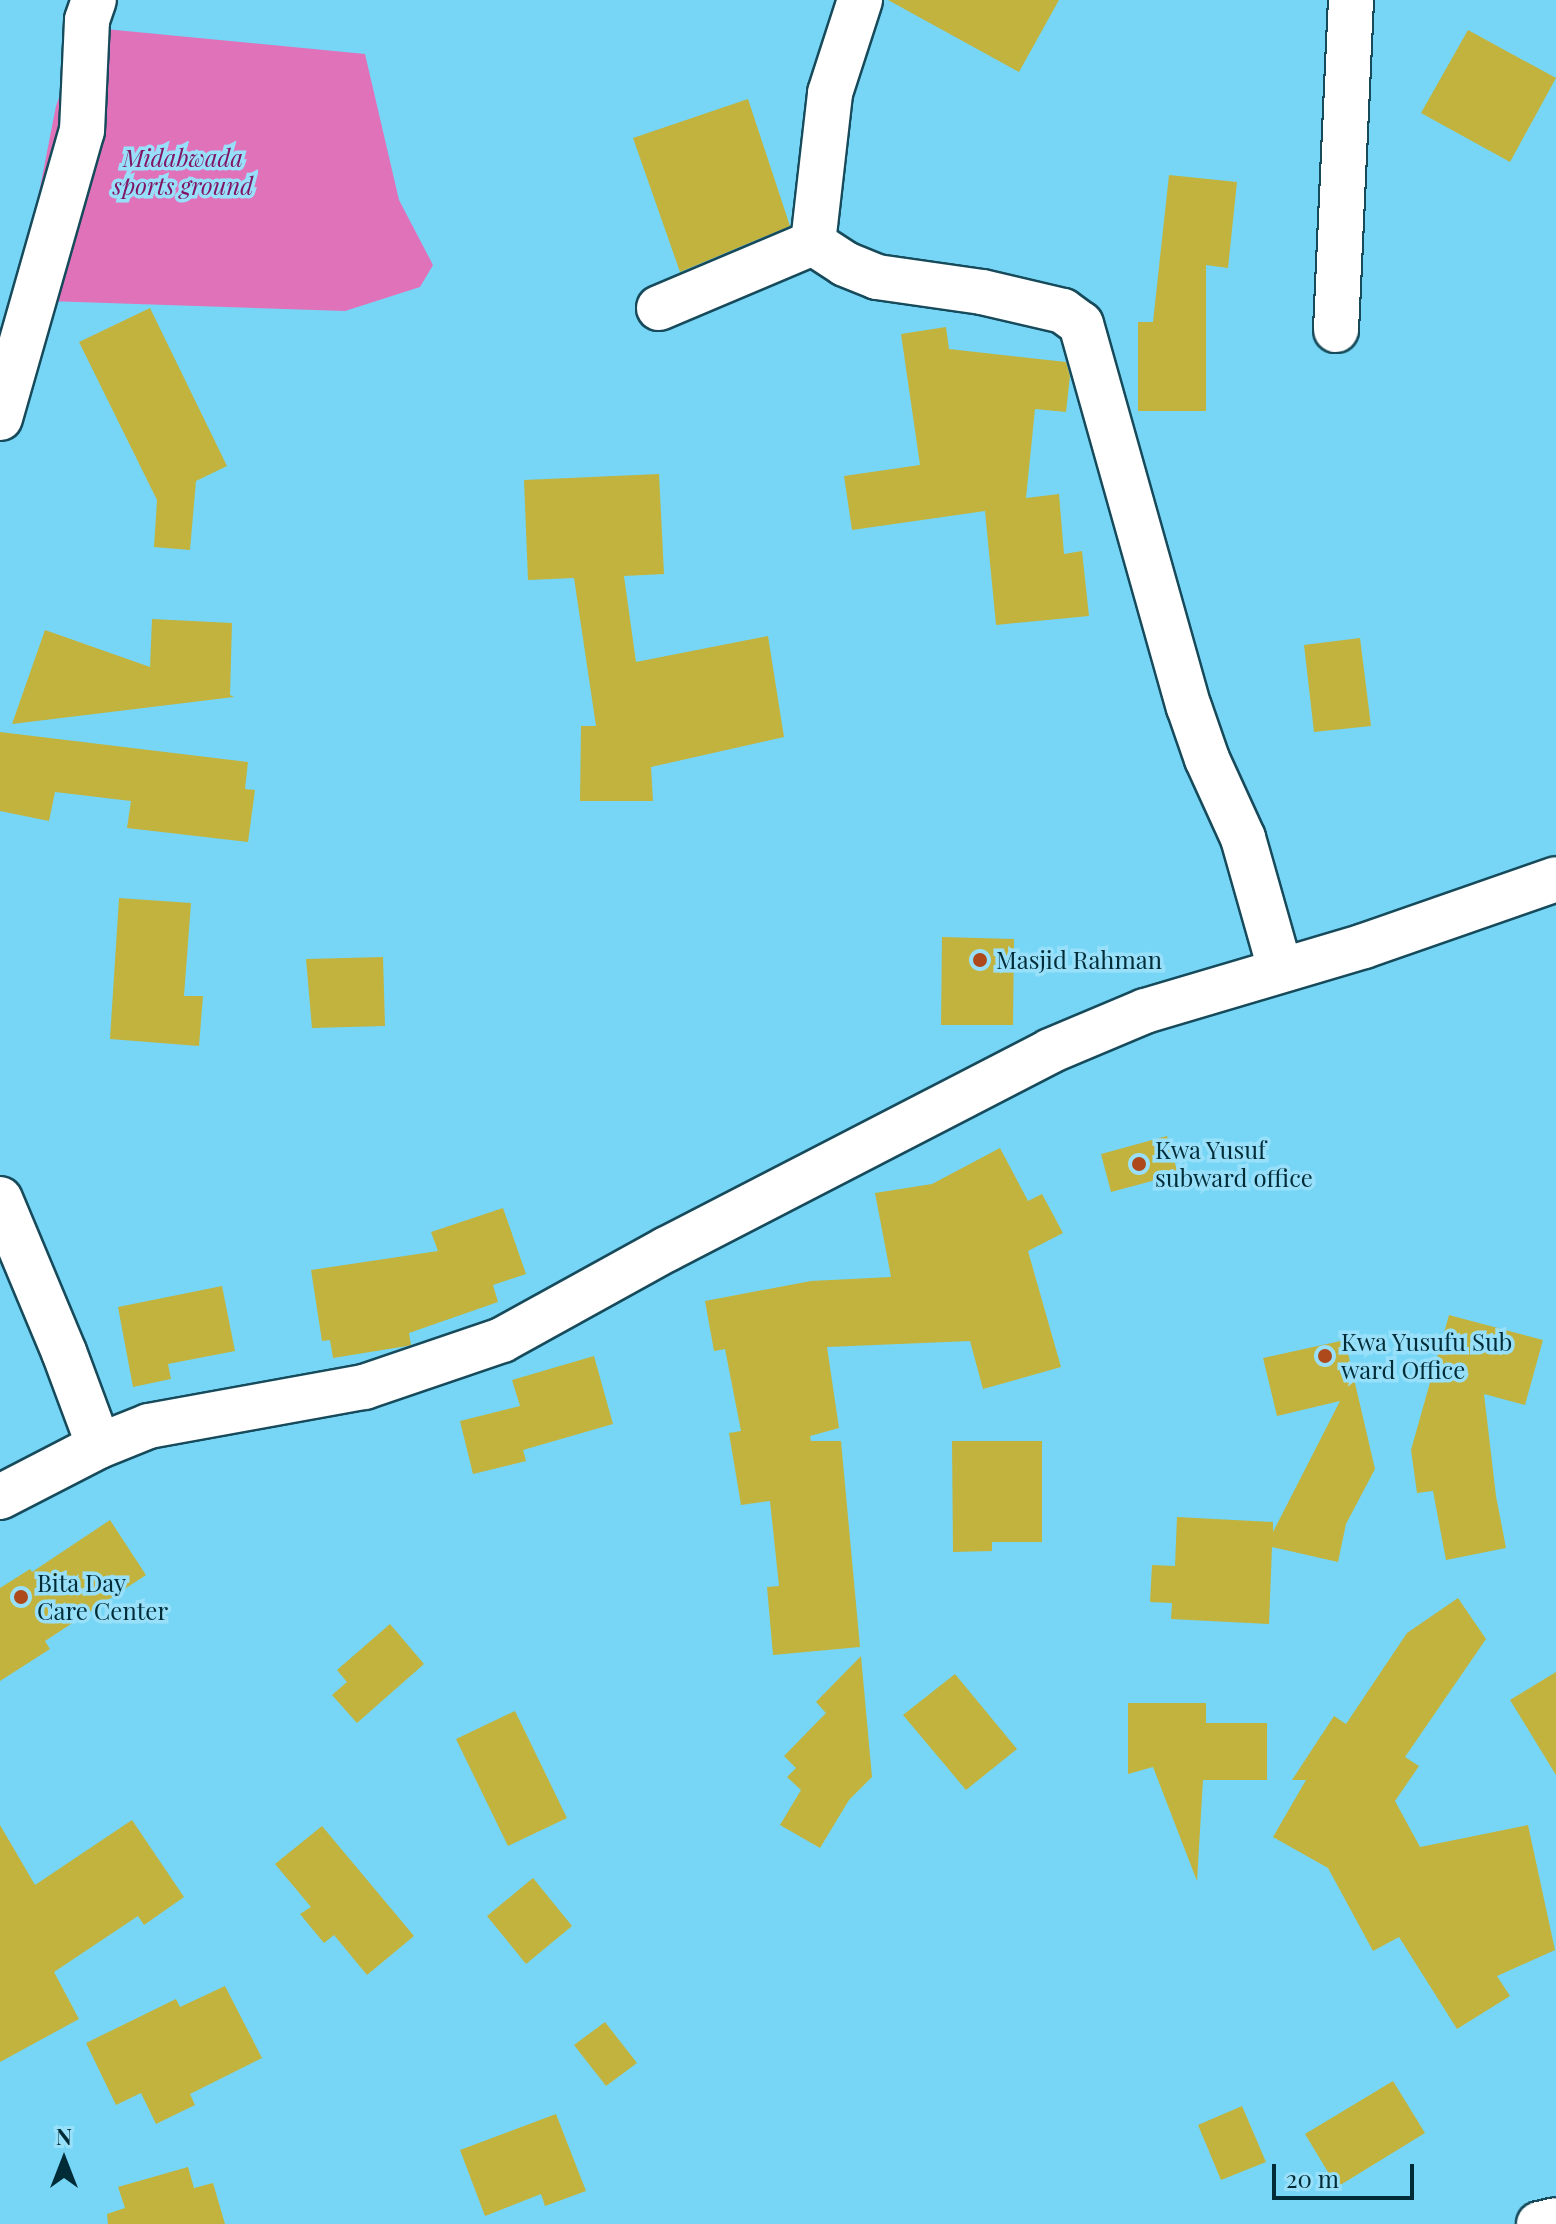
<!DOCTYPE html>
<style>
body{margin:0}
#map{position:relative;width:1556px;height:2224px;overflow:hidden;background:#77d6f6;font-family:"Playfair Display",serif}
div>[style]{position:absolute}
.green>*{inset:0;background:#e072b9}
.building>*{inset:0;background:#c1b33e}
.roads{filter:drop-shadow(2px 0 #174b5c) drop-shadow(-2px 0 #174b5c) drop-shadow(0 2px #174b5c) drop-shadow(0 -2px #174b5c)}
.street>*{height:44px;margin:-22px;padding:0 22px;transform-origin:22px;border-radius:22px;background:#fff}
.dots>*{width:22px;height:22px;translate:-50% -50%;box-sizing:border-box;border:4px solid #98e0fa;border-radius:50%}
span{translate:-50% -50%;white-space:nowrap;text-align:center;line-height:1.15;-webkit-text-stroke:7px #98e0fa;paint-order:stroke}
.park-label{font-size:24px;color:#801663;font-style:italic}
.poi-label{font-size:24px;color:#002c38}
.left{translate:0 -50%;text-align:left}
.north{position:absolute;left:24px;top:2120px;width:80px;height:80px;-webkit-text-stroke:6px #98e0fa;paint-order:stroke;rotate:0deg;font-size:22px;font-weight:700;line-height:32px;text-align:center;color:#002c38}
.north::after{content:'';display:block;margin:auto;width:28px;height:36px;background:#002c38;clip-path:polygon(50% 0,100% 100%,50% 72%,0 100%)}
.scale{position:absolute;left:1272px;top:2164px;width:142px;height:36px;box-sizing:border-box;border:4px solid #002c38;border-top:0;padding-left:10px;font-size:24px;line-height:28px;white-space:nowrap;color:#002c38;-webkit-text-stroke:6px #98e0fa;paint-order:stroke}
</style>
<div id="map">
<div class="green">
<i style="clip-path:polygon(84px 27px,365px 54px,399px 200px,433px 265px,420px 287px,345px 311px,18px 300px,56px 106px)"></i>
</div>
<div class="building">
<i style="clip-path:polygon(888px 0,1059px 0,1019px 72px)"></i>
<i style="clip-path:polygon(1468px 30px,1556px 78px,1510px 162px,1421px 113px)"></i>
<i style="clip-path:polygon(748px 99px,790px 226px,680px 272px,633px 138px)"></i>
<i style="clip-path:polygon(1169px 175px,1237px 182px,1228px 268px,1206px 265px,1206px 411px,1138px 411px,1138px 322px,1153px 322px)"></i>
<i style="clip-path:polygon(150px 308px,227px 466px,196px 481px,190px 550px,154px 547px,157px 500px,79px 342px)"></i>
<i style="clip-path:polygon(946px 327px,949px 349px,1066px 362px,1070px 376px,1066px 412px,1035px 409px,1026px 498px,1059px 494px,1064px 554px,1082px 551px,1089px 616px,996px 625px,985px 511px,852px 530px,844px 476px,920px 465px,901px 334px)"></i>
<i style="clip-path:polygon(659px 474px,664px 574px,624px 576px,636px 662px,768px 636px,784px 737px,651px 767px,653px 801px,580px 801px,581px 726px,596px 726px,574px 578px,528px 580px,524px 480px)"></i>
<i style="clip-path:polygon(152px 619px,232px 623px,230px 695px,234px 697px,12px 724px,45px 630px,150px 667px)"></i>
<i style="clip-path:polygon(1360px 638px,1371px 726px,1314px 732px,1304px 645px)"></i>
<i style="clip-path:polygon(0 732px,248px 762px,245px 789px,255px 790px,248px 842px,127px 828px,131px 801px,55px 792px,49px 821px,0 811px)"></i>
<i style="clip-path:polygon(119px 898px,191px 903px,184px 996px,203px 996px,199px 1046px,110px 1039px)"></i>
<i style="clip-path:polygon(942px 937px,1014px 939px,1013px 1025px,941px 1025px)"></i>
<i style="clip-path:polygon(383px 957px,385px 1026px,312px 1028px,306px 959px)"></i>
<i style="clip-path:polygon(1167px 1136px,1178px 1174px,1111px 1192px,1101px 1154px)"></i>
<i style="clip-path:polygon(1000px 1148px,1028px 1201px,1042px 1194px,1063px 1233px,1028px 1251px,1061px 1367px,983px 1389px,970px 1341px,827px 1347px,839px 1428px,810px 1436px,811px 1441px,841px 1441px,860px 1647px,773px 1655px,767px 1587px,779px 1586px,770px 1501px,741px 1505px,729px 1433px,741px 1431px,725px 1349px,714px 1351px,705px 1301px,811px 1281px,891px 1277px,875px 1193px,932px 1184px)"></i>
<i style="clip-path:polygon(503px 1208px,526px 1274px,493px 1285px,498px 1302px,409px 1333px,411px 1345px,407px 1346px,333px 1358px,330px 1340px,322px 1341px,311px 1270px,438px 1251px,431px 1232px)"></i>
<i style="clip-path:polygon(222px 1286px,235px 1351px,168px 1364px,171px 1379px,133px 1387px,118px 1307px)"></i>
<i style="clip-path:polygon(1449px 1315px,1543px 1340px,1525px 1405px,1484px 1394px,1496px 1496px,1506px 1548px,1446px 1560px,1433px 1491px,1417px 1493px,1411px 1450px)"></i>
<i style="clip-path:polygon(1345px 1340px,1375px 1469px,1346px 1524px,1338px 1562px,1272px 1547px,1269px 1624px,1171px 1619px,1172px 1603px,1150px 1602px,1152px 1565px,1175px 1566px,1177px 1517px,1273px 1522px,1273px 1532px,1340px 1401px,1277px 1416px,1263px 1358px)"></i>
<i style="clip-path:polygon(594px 1356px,613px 1424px,523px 1450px,526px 1461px,473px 1474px,460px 1421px,520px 1406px,512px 1380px)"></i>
<i style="clip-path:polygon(952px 1441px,1042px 1441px,1042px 1542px,992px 1542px,992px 1551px,953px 1552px)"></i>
<i style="clip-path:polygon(110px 1520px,146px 1575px,45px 1641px,50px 1649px,0 1681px,0 1588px,30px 1569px,32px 1572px)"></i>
<i style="clip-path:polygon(1458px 1598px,1486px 1639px,1405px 1757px,1419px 1766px,1395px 1801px,1420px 1847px,1528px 1825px,1555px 1950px,1497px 1976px,1510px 1996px,1457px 2029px,1399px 1937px,1373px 1951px,1328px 1868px,1273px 1837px,1306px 1780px,1292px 1780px,1334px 1716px,1346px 1724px,1407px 1633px)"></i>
<i style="clip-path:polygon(390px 1624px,424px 1664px,357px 1723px,332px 1695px,347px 1682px,337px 1670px)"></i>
<i style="clip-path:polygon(861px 1656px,872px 1777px,849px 1800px,820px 1848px,780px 1825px,801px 1790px,787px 1777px,796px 1768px,784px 1756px,826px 1713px,816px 1702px)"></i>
<i style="clip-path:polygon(1556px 1672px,1556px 1775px,1510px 1700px)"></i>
<i style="clip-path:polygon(955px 1674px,1017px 1749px,966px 1790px,903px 1715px)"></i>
<i style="clip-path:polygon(1128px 1703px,1206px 1703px,1206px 1723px,1267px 1723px,1267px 1780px,1203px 1780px,1197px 1881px,1153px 1767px,1128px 1774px)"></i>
<i style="clip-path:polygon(515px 1711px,567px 1818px,508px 1846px,456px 1739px)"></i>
<i style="clip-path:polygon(132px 1820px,184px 1897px,144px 1925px,138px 1916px,54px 1972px,79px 2019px,0 2062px,0 1825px,35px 1885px)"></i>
<i style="clip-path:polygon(322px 1826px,414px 1936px,367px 1975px,334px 1935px,324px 1943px,300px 1914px,311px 1907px,275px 1864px)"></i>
<i style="clip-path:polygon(533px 1878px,572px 1926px,526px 1964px,487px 1916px)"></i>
<i style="clip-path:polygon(225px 1986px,262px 2058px,190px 2094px,195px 2105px,156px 2124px,141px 2093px,116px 2105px,86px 2043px,176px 1999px,180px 2007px)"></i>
<i style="clip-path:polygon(605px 2022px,637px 2063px,606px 2086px,574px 2045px)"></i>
<i style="clip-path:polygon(1393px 2081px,1425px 2133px,1337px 2187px,1305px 2134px)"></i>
<i style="clip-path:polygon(1242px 2106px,1266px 2162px,1221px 2180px,1198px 2125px)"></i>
<i style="clip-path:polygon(556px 2114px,586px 2191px,545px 2206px,541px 2194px,485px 2216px,460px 2150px)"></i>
<i style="clip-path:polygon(188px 2167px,194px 2188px,213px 2183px,225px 2224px,108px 2224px,107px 2214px,125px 2208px,118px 2187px)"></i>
</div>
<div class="roads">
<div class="street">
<i style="left:813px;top:243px;width:38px;rotate:33deg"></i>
<i style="left:845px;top:264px;width:35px;rotate:22deg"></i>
<i style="left:877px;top:277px;width:106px;rotate:8.1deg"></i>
<i style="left:982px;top:292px;width:83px;rotate:13.2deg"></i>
<i style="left:1063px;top:311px;width:22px;rotate:36deg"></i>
<i style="left:1081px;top:324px;width:398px;rotate:74.3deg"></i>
<i style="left:1189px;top:707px;width:55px;rotate:70.9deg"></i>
<i style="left:1207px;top:759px;width:87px;rotate:65.5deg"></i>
<i style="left:1243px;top:838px;width:136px;rotate:74.2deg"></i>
<i style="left:659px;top:308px;width:167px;rotate:-22.9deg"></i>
<i style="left:813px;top:243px;width:151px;rotate:-83.5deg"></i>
<i style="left:830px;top:93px;width:98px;rotate:-72.1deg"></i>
<i style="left:1336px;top:330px;width:330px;rotate:-87.4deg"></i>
<i style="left:0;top:418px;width:298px;rotate:-74.1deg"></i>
<i style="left:82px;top:131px;width:111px;rotate:-87.4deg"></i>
<i style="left:87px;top:20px;width:21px;rotate:-71deg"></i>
<i style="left:0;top:1199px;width:166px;rotate:67.3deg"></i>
<i style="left:64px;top:1352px;width:100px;rotate:69.6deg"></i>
<i style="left:0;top:1497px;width:111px;rotate:-27.3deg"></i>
<i style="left:99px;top:1446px;width:54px;rotate:-21.8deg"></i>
<i style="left:149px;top:1426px;width:219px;rotate:-10.3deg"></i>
<i style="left:364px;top:1387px;width:146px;rotate:-18.8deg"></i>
<i style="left:502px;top:1340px;width:188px;rotate:-28.9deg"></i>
<i style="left:667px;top:1249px;width:431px;rotate:-27.3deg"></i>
<i style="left:1050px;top:1051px;width:103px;rotate:-22.8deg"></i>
<i style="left:1145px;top:1011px;width:228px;rotate:-16.5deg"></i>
<i style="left:1364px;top:946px;width:203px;rotate:-19.2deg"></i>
<i style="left:1539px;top:2224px;width:17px;rotate:-13deg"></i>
</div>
</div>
<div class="dots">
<i style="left:980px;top:960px;background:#ae491b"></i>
<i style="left:1139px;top:1164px;background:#ae491b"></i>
<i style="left:1325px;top:1356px;background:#ae491b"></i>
<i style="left:21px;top:1597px;background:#ae491b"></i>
</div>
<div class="park-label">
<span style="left:183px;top:172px">Midabwada<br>sports ground</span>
</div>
<div class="poi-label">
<span class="left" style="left:996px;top:960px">Masjid Rahman</span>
<span class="left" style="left:1155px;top:1164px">Kwa Yusuf<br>subward office</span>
<span class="left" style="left:1341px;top:1356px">Kwa Yusufu Sub<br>ward Office</span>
<span class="left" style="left:37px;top:1597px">Bita Day<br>Care Center</span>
</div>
<div class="north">N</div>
<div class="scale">20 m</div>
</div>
